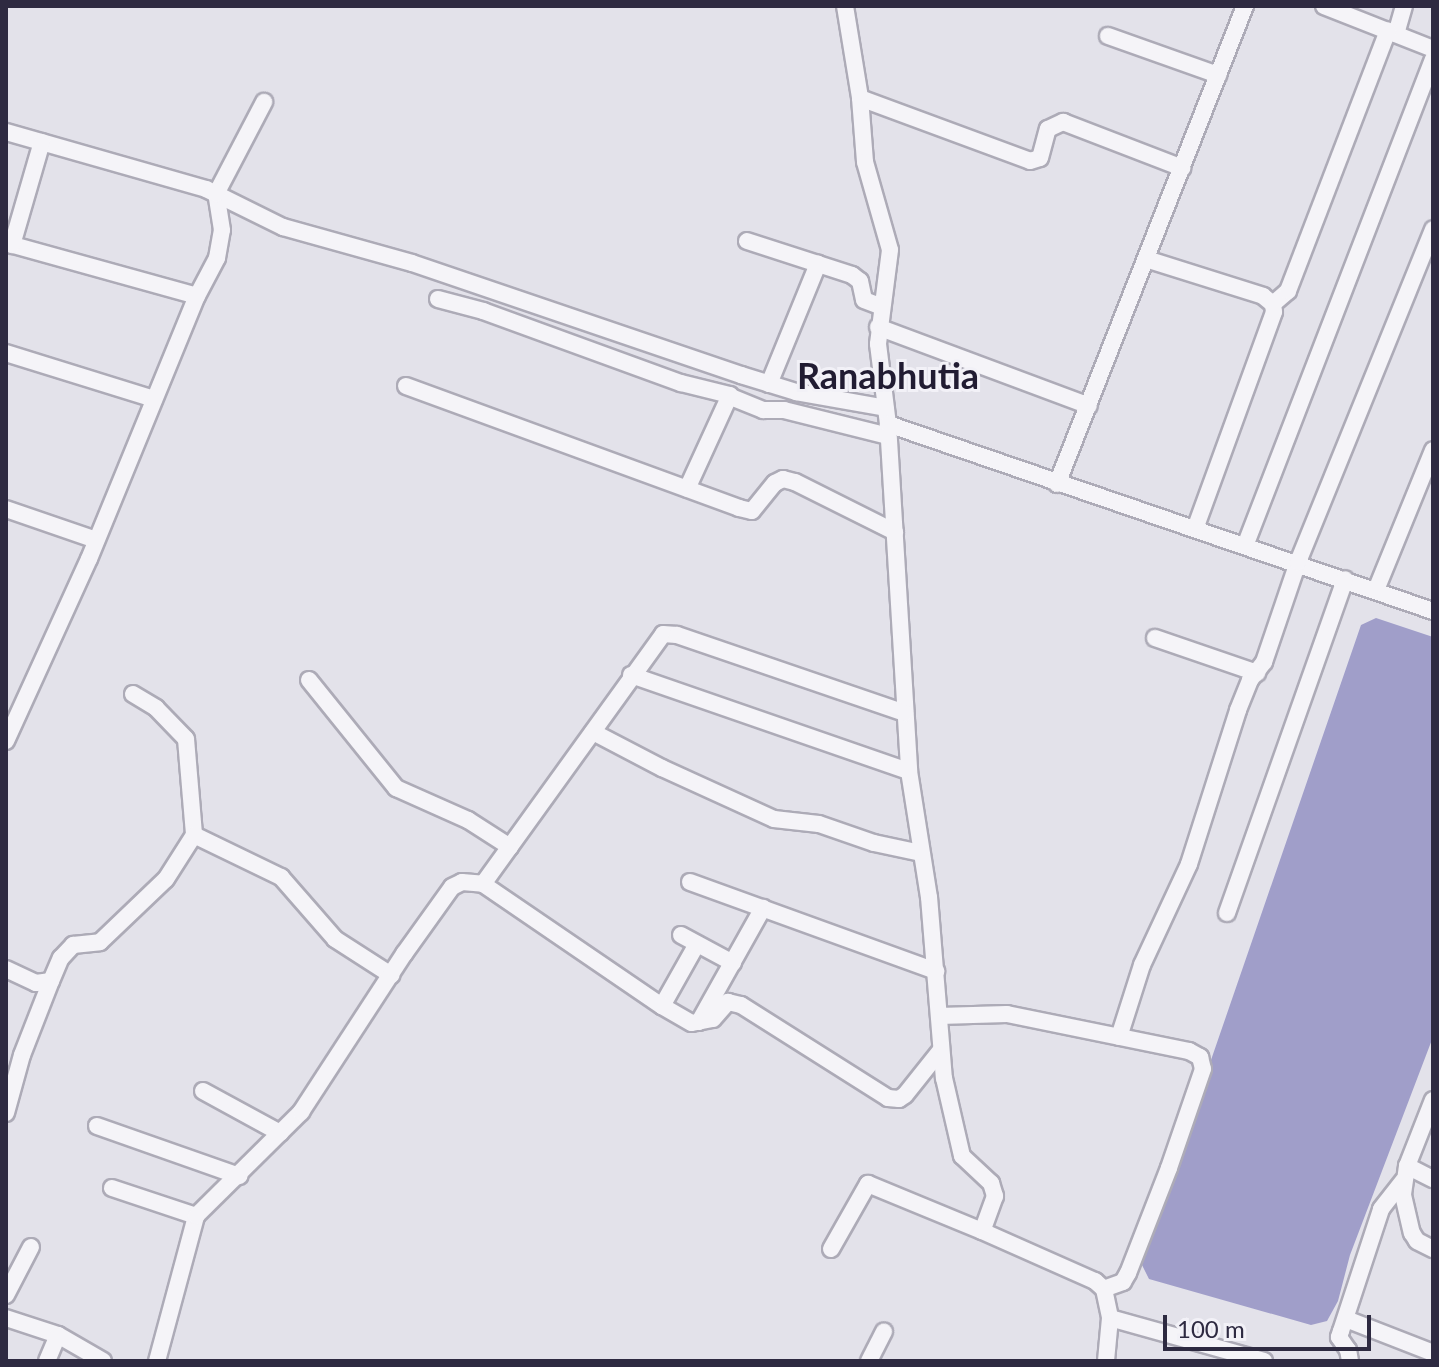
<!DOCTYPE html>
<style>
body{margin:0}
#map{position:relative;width:1439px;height:1367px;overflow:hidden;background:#e3e2ea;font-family:Lato,sans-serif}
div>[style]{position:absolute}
.water>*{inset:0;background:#a09ec9}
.roads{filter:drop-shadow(2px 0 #adabb7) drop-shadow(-2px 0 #adabb7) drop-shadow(0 2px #adabb7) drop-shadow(0 -2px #adabb7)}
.minor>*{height:16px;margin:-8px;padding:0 8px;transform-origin:8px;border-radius:8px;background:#f5f4f8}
span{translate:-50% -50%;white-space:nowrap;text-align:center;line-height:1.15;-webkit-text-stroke:6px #f2f1f7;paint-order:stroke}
.district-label{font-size:36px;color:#211c32;font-weight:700}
.frame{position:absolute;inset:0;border:8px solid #2e2a41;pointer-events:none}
.scale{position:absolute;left:1163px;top:1315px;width:208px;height:36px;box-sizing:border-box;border:4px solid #2e2a41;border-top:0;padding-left:10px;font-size:24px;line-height:28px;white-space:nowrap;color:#2e2a41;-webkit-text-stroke:6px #f2f1f7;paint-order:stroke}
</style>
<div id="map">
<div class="water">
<i style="clip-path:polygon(1376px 618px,1433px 637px,1433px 1037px,1350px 1255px,1338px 1301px,1327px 1321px,1311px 1325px,1149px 1279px,1141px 1263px,1361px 625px)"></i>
</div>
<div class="roads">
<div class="minor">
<i style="left:845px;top:6px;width:93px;rotate:80.7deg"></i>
<i style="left:860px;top:98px;width:64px;rotate:85.5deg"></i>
<i style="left:865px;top:162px;width:91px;rotate:74.1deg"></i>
<i style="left:890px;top:250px;width:95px;rotate:97.3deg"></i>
<i style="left:878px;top:344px;width:81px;rotate:82.9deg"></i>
<i style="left:888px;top:424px;width:348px;rotate:86.5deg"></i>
<i style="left:909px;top:771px;width:128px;rotate:81deg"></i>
<i style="left:929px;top:897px;width:182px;rotate:85.3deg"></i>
<i style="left:944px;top:1078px;width:80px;rotate:77deg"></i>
<i style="left:962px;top:1156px;width:40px;rotate:43deg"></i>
<i style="left:991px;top:1183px;width:14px;rotate:73deg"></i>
<i style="left:995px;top:1196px;width:37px;rotate:110deg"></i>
<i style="left:982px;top:1231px;width:124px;rotate:23.9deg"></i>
<i style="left:1095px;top:1281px;width:12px;rotate:42deg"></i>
<i style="left:1104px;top:1289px;width:30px;rotate:78deg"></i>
<i style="left:1110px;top:1318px;width:43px;rotate:95.3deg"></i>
<i style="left:1324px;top:6px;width:117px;rotate:21.5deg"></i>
<i style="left:1396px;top:34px;width:29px;rotate:-74deg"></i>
<i style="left:1108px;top:36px;width:117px;rotate:19.5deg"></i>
<i style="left:860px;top:98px;width:181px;rotate:20.3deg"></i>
<i style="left:1030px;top:161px;width:10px;rotate:-17deg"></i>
<i style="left:1040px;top:158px;width:30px;rotate:-75deg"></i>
<i style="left:1048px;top:129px;width:17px;rotate:-25deg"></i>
<i style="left:1063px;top:122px;width:128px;rotate:21.1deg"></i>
<i style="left:6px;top:132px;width:208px;rotate:15.9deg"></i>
<i style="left:206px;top:189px;width:86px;rotate:26.3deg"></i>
<i style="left:283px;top:227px;width:134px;rotate:15.6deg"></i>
<i style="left:412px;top:263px;width:348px;rotate:18.8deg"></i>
<i style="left:741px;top:375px;width:58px;rotate:17.2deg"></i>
<i style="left:796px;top:392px;width:91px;rotate:10.1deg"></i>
<i style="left:747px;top:241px;width:110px;rotate:17.9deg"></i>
<i style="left:852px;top:275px;width:10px;rotate:37deg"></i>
<i style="left:860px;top:281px;width:19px;rotate:78deg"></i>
<i style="left:864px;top:300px;width:19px;rotate:21deg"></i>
<i style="left:6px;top:243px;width:198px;rotate:15.5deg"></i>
<i style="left:12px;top:245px;width:107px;rotate:-73.8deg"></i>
<i style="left:1146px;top:259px;width:123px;rotate:17.5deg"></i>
<i style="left:1263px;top:296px;width:13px;rotate:39deg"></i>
<i style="left:1273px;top:304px;width:8px;rotate:83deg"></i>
<i style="left:1274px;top:312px;width:231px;rotate:110deg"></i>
<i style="left:438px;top:299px;width:47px;rotate:14.9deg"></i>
<i style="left:483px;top:311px;width:211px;rotate:20deg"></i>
<i style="left:681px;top:383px;width:50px;rotate:13.8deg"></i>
<i style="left:730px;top:395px;width:103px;rotate:114.6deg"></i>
<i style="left:1273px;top:304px;width:20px;rotate:-41deg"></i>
<i style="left:1288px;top:291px;width:279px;rotate:-69deg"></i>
<i style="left:878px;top:327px;width:225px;rotate:20.5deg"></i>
<i style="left:6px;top:353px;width:155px;rotate:17.3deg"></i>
<i style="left:769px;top:384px;width:130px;rotate:-67.8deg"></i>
<i style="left:406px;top:386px;width:355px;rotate:20.1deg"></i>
<i style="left:739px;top:508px;width:13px;rotate:13deg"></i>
<i style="left:752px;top:511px;width:36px;rotate:-51deg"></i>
<i style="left:775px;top:483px;width:9px;rotate:-27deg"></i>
<i style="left:783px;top:479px;width:12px;rotate:14deg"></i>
<i style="left:795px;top:482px;width:112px;rotate:26.6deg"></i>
<i style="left:731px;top:397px;width:35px;rotate:22deg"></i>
<i style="left:763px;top:410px;width:21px"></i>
<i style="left:784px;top:410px;width:107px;rotate:14deg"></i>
<i style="left:888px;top:424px;width:576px;rotate:18.94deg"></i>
<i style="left:1057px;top:484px;width:514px;rotate:-68.53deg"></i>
<i style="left:6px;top:509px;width:95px;rotate:19deg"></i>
<i style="left:1245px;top:546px;width:522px;rotate:-68.89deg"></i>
<i style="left:1376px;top:590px;width:151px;rotate:-67.8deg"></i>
<i style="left:1155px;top:638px;width:108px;rotate:18.9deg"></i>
<i style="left:631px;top:675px;width:294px;rotate:19.1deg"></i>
<i style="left:309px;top:680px;width:139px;rotate:51.1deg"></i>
<i style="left:396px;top:788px;width:79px;rotate:24deg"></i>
<i style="left:468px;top:820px;width:50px;rotate:32.7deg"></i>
<i style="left:133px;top:694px;width:27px;rotate:31deg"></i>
<i style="left:156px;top:708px;width:43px;rotate:45.9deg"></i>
<i style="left:186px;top:739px;width:96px;rotate:85.2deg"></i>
<i style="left:593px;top:732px;width:78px;rotate:27.6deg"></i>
<i style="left:662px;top:768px;width:123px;rotate:24.5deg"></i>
<i style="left:774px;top:819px;width:45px;rotate:6.3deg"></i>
<i style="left:819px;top:824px;width:58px;rotate:19.1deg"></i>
<i style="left:874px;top:843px;width:48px;rotate:12deg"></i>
<i style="left:6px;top:741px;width:200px;rotate:-65.5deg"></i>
<i style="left:89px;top:559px;width:284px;rotate:-67.7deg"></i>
<i style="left:197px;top:296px;width:43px;rotate:-62.2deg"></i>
<i style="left:217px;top:258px;width:28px;rotate:-80deg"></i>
<i style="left:222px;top:230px;width:36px;rotate:-99deg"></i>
<i style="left:216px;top:194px;width:104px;rotate:-62.4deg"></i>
<i style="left:690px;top:882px;width:262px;rotate:19.9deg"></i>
<i style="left:483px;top:884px;width:308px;rotate:-54.2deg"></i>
<i style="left:663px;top:634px;width:14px;rotate:4deg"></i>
<i style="left:677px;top:635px;width:241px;rotate:18.9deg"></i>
<i style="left:1227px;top:913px;width:354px;rotate:-70.5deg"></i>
<i style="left:681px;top:935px;width:59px;rotate:28.3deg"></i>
<i style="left:6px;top:969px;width:33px;rotate:25deg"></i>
<i style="left:36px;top:983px;width:15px;rotate:-8deg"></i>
<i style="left:51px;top:981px;width:25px;rotate:-67deg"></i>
<i style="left:61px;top:958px;width:18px;rotate:-47deg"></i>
<i style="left:73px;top:945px;width:27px;rotate:-6deg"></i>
<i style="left:100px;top:942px;width:91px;rotate:-43.7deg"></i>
<i style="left:166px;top:879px;width:52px;rotate:-57.5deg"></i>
<i style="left:194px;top:835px;width:97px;rotate:25.8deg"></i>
<i style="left:281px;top:877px;width:82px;rotate:48.9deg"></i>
<i style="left:335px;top:939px;width:67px;rotate:32.7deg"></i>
<i style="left:662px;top:1006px;width:71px;rotate:-60.6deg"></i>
<i style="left:939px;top:1016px;width:68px;rotate:-1.7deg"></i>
<i style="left:1007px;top:1014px;width:186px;rotate:11.5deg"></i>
<i style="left:1189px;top:1051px;width:13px;rotate:29deg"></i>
<i style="left:1200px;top:1057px;width:12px;rotate:76deg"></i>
<i style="left:1203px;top:1069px;width:105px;rotate:109deg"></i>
<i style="left:1169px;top:1168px;width:113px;rotate:111.3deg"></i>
<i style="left:1128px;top:1273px;width:10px;rotate:119deg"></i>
<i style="left:1123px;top:1282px;width:20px;rotate:160deg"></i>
<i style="left:699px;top:1022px;width:131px;rotate:-60.7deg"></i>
<i style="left:1119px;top:1037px;width:76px;rotate:-72.3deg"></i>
<i style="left:1142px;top:965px;width:111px;rotate:-65deg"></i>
<i style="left:1189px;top:864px;width:162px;rotate:-72.3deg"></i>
<i style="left:1238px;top:710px;width:32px;rotate:-68deg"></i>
<i style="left:1250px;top:680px;width:23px;rotate:-52deg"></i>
<i style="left:1264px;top:662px;width:106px;rotate:-71.2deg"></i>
<i style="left:1298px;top:562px;width:359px;rotate:-67.9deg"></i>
<i style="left:203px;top:1091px;width:88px;rotate:28.6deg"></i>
<i style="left:1433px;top:1100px;width:71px;rotate:111.5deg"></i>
<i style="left:1407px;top:1166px;width:29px;rotate:98deg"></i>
<i style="left:1403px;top:1195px;width:39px;rotate:77deg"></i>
<i style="left:1412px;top:1233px;width:9px;rotate:58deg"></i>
<i style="left:1417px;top:1241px;width:18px;rotate:27deg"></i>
<i style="left:6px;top:1113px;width:60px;rotate:-74.6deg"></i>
<i style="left:22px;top:1055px;width:79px;rotate:-68.6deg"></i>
<i style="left:97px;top:1126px;width:151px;rotate:19.4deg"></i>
<i style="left:1407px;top:1166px;width:29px;rotate:27deg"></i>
<i style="left:112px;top:1188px;width:89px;rotate:18.4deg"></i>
<i style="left:831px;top:1249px;width:75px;rotate:-60.4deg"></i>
<i style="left:868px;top:1184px;width:123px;rotate:22.4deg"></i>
<i style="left:6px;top:1295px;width:54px;rotate:-62.5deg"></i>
<i style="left:6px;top:1318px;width:55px;rotate:18.1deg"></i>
<i style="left:58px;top:1335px;width:52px;rotate:30deg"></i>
<i style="left:1110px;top:1318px;width:160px;rotate:15.6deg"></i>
<i style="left:1346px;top:1319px;width:93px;rotate:21.3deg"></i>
<i style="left:47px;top:1361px;width:28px;rotate:-67deg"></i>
<i style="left:157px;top:1361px;width:150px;rotate:-74.9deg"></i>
<i style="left:196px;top:1216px;width:148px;rotate:-44.7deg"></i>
<i style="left:301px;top:1112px;width:189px;rotate:-56.9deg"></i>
<i style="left:404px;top:954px;width:82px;rotate:-54.4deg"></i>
<i style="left:452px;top:887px;width:11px;rotate:-27deg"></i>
<i style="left:462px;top:882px;width:21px;rotate:5deg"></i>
<i style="left:483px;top:884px;width:217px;rotate:34.3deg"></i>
<i style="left:662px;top:1006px;width:34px;rotate:30deg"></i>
<i style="left:692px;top:1023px;width:21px;rotate:-11deg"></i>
<i style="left:713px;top:1019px;width:23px;rotate:-49deg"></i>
<i style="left:728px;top:1002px;width:13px;rotate:13deg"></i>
<i style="left:741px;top:1005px;width:174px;rotate:32.3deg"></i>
<i style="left:888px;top:1098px;width:11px;rotate:5deg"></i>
<i style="left:899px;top:1099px;width:7px;rotate:-34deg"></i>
<i style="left:905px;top:1095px;width:56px;rotate:-51.5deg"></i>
<i style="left:869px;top:1361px;width:33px;rotate:-63deg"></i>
<i style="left:1350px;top:1361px;width:11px;rotate:-100deg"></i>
<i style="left:1348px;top:1350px;width:16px;rotate:-125deg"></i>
<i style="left:1339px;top:1337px;width:6px;rotate:-72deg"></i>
<i style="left:1341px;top:1331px;width:128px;rotate:-71.8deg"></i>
<i style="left:1381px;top:1209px;width:36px;rotate:-52deg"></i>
</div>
</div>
<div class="district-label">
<span style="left:888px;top:376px">Ranabhutia</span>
</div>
<div class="frame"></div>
<div class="scale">100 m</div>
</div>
